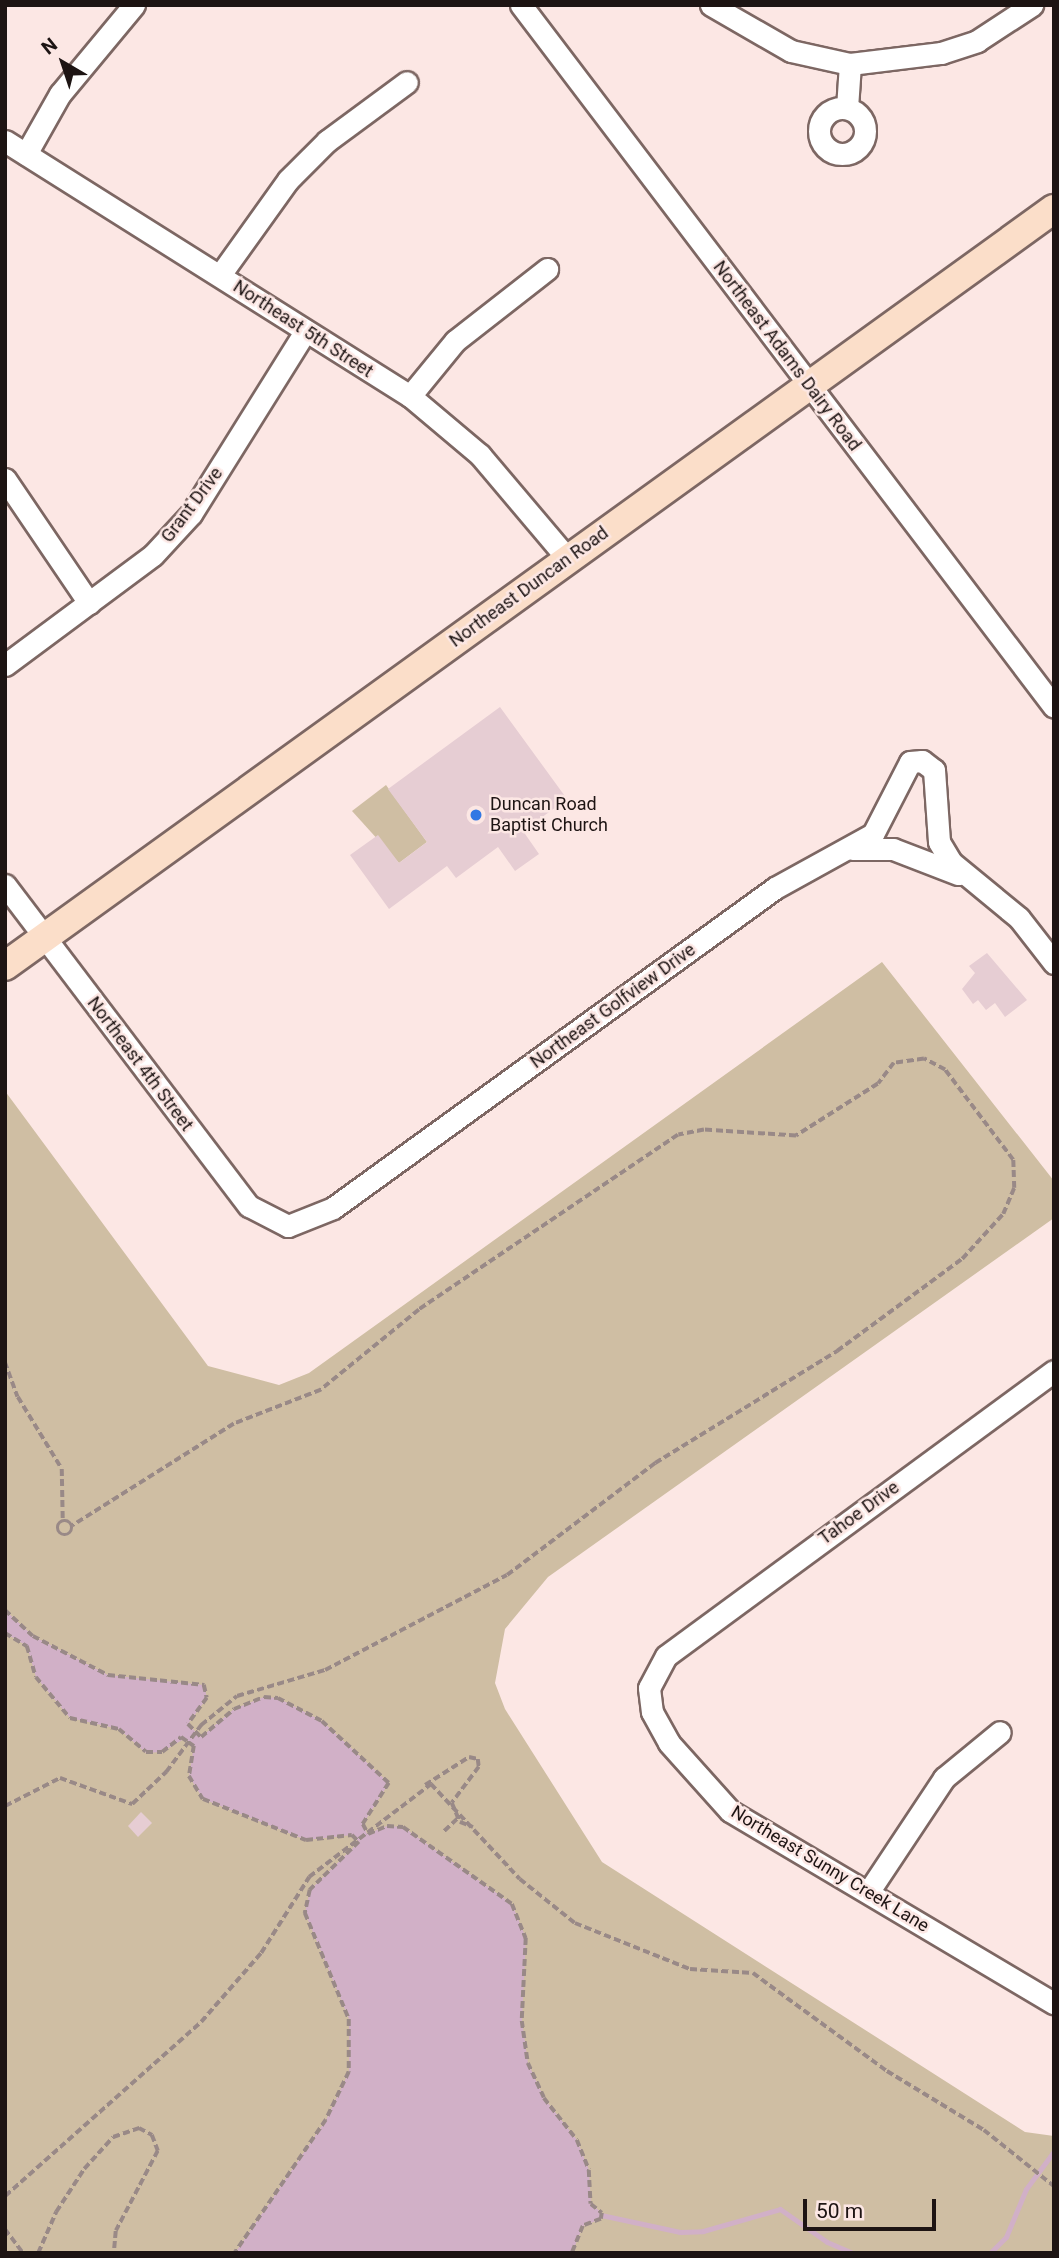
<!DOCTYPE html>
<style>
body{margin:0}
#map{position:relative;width:1059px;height:2258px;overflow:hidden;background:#fce7e4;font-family:Roboto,sans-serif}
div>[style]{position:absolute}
.green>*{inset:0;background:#cfbea3}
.water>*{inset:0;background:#d1b0c7}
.stream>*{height:5px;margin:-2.5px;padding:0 2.5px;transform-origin:2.5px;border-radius:2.5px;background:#d1b0c7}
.building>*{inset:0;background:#e6cdd3}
.path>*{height:3.5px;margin-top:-1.75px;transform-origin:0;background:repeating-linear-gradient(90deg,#998987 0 7px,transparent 0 10.5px)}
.path>.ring{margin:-1.75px;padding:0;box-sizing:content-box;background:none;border:3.5px solid #998987;border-radius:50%}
.roads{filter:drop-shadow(2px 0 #7d6763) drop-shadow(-2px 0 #7d6763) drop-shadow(0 2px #7d6763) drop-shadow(0 -2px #7d6763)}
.street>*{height:21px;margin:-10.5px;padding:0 10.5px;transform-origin:10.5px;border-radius:10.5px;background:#fff}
.street>.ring{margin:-10.5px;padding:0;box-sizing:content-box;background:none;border:21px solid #fff;border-radius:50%}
.secondary>*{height:28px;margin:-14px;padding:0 14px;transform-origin:14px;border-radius:14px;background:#fbdec9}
.dots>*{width:19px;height:19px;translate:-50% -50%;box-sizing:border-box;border:4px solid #fce7e4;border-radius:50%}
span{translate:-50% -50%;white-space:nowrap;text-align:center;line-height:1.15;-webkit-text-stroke:5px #fce7e4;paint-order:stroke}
.street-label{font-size:18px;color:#1d1413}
.poi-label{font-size:18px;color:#1d1413}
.left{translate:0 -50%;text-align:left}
.frame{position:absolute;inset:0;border:7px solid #1d1413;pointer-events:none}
.north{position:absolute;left:28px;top:28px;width:70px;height:70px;-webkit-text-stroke:5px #fce7e4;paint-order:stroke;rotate:321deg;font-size:19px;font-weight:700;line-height:28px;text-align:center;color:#1d1413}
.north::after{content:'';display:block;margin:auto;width:24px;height:32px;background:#1d1413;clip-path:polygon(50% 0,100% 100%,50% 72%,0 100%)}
.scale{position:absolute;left:803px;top:2199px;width:133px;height:32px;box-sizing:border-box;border:4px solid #1d1413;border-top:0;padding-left:9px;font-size:21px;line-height:24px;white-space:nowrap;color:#1d1413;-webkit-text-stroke:5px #fce7e4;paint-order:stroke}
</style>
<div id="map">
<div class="green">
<i style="clip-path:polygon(386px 785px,427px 842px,399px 863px,352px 811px)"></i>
<i style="clip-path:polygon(882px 962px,1054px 1181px,1054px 1218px,548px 1577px,505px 1629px,495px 1683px,505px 1709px,602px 1862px,1025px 2132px,1054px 2136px,1054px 2253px,5px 2253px,5px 1091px,208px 1366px,279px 1385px,309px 1373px)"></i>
</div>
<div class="water">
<i style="clip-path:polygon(5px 1610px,33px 1636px,108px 1675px,204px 1685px,207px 1698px,188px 1724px,201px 1737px,234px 1709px,264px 1697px,278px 1698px,322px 1721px,389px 1783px,363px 1824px,367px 1834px,387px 1826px,403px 1827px,512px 1904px,526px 1938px,522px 2021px,528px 2063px,544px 2098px,577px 2140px,589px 2170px,591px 2204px,602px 2213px,601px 2219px,583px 2226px,572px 2253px,235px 2253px,326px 2120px,349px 2072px,349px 2019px,305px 1913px,310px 1890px,359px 1842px,352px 1835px,306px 1840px,203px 1799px,189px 1776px,194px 1746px,184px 1739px,162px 1752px,146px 1753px,119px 1729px,70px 1718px,36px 1677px,27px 1646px,5px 1633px)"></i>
</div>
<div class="stream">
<i style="left:601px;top:2215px;width:81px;rotate:12.1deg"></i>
<i style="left:680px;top:2232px;width:23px;rotate:-2deg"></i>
<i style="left:703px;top:2231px;width:80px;rotate:-15.9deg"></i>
<i style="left:780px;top:2209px;width:57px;rotate:35.1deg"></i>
<i style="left:827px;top:2242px;width:28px;rotate:23deg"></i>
<i style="left:990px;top:2253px;width:23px;rotate:-45deg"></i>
<i style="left:1006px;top:2237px;width:52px;rotate:-67.4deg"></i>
<i style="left:1026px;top:2189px;width:47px;rotate:-53.6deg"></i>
</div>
<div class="building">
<i style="clip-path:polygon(500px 707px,567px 799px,523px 831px,539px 854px,515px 871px,498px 847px,456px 878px,447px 866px,389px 909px,350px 855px,378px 835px,399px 863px,427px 842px,388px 789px)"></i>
<i style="clip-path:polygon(987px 953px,1027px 1000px,1005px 1017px,995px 1003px,986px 1010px,978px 1000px,973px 1004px,962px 989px,975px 973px,969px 966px)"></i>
<i style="clip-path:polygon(141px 1812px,152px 1823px,138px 1837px,128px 1826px)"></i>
</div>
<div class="path">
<i style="left:5px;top:1362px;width:37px;rotate:70deg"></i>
<i style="left:18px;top:1397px;width:84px;rotate:58.6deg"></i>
<i style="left:62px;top:1469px;width:53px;rotate:88.9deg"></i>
<i class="ring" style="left:58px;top:1521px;width:10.5px;height:10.5px"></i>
<i style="left:5px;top:1610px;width:38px;rotate:43deg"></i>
<i style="left:33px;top:1636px;width:85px;rotate:27.5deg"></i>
<i style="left:108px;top:1675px;width:97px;rotate:5.9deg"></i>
<i style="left:204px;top:1685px;width:13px;rotate:77deg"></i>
<i style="left:207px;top:1698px;width:32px;rotate:126deg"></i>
<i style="left:188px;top:1724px;width:18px;rotate:45deg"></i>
<i style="left:201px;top:1737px;width:43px;rotate:-40.3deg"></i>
<i style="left:234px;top:1709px;width:32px;rotate:-22deg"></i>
<i style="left:264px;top:1697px;width:14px;rotate:4deg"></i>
<i style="left:278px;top:1698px;width:50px;rotate:27.6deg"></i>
<i style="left:322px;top:1721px;width:91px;rotate:42.8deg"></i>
<i style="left:389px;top:1783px;width:49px;rotate:122.4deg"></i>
<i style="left:363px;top:1824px;width:11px;rotate:63deg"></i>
<i style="left:368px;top:1834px;width:21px;rotate:-23deg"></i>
<i style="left:387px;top:1826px;width:16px;rotate:4deg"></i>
<i style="left:403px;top:1827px;width:133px;rotate:35.2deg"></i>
<i style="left:512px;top:1904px;width:37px;rotate:68deg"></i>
<i style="left:526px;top:1938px;width:83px;rotate:92.8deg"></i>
<i style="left:522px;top:2021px;width:42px;rotate:81.9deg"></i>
<i style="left:528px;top:2063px;width:38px;rotate:65deg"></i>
<i style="left:544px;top:2098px;width:53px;rotate:51.8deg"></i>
<i style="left:577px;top:2140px;width:32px;rotate:68deg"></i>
<i style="left:589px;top:2170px;width:34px;rotate:87deg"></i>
<i style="left:591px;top:2204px;width:14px;rotate:39deg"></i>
<i style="left:602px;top:2213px;width:6px;rotate:99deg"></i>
<i style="left:601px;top:2219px;width:19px;rotate:159deg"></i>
<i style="left:583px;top:2226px;width:29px;rotate:112deg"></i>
<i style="left:5px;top:1633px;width:26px;rotate:31deg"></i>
<i style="left:27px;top:1646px;width:32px;rotate:74deg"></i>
<i style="left:36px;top:1677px;width:53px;rotate:50.3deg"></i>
<i style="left:70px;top:1718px;width:50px;rotate:12.7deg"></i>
<i style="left:119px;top:1729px;width:35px;rotate:40deg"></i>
<i style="left:146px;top:1752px;width:16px"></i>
<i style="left:162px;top:1752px;width:24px;rotate:-38deg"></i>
<i style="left:181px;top:1737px;width:16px;rotate:35deg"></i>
<i style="left:194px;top:1746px;width:30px;rotate:99deg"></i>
<i style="left:189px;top:1776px;width:27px;rotate:59deg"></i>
<i style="left:203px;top:1799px;width:111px;rotate:21.7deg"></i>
<i style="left:306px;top:1840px;width:46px;rotate:-6.2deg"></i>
<i style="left:352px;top:1835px;width:10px;rotate:45deg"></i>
<i style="left:359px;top:1842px;width:69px;rotate:135.6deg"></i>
<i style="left:310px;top:1890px;width:24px;rotate:102deg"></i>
<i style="left:305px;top:1913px;width:115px;rotate:67.5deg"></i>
<i style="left:349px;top:2019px;width:53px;rotate:90deg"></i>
<i style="left:349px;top:2072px;width:53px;rotate:115.6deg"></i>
<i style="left:326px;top:2120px;width:161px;rotate:124.4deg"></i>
<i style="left:425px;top:1785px;width:52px;rotate:-32.5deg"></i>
<i style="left:469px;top:1757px;width:9px;rotate:13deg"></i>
<i style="left:478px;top:1759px;width:8px;rotate:83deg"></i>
<i style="left:479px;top:1767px;width:45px;rotate:126.9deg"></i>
<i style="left:452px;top:1803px;width:21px;rotate:67deg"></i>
<i style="left:460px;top:1822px;width:14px;rotate:21deg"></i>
<i style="left:5px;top:1806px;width:62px;rotate:-27deg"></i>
<i style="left:60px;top:1778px;width:77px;rotate:19.9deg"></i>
<i style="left:132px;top:1804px;width:47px;rotate:-43.3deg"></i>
<i style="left:166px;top:1772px;width:59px;rotate:-53.3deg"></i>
<i style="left:201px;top:1725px;width:46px;rotate:-38.9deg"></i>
<i style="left:237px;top:1696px;width:92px;rotate:-16.5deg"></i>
<i style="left:325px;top:1670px;width:205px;rotate:-27.6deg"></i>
<i style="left:507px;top:1575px;width:186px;rotate:-37.1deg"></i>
<i style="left:655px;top:1463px;width:214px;rotate:-31.6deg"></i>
<i style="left:837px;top:1351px;width:155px;rotate:-36.4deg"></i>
<i style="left:962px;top:1259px;width:61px;rotate:-47.7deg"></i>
<i style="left:1003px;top:1214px;width:28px;rotate:-67deg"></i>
<i style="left:1014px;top:1188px;width:28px;rotate:-92deg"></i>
<i style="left:1013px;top:1160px;width:113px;rotate:-127.1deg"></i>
<i style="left:945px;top:1070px;width:24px;rotate:-152deg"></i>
<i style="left:924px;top:1059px;width:30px;rotate:172deg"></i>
<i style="left:894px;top:1063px;width:26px;rotate:127deg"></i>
<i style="left:878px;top:1084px;width:97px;rotate:147.6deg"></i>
<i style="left:796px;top:1136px;width:92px;rotate:-176.3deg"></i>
<i style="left:704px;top:1130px;width:26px;rotate:169deg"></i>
<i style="left:678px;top:1135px;width:313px;rotate:146deg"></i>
<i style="left:419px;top:1310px;width:127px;rotate:140.8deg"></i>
<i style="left:321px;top:1390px;width:93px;rotate:158.7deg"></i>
<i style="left:234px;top:1424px;width:191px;rotate:147.8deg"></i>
<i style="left:444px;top:1831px;width:18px;rotate:-43deg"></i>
<i style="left:5px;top:2196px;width:262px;rotate:-41.6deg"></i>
<i style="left:201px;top:2022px;width:91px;rotate:-49deg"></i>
<i style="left:261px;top:1953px;width:90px;rotate:-57.7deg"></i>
<i style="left:309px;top:1877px;width:153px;rotate:-37.3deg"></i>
<i style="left:431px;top:1784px;width:130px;rotate:46.9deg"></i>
<i style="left:520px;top:1879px;width:70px;rotate:38.7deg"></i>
<i style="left:575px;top:1923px;width:124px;rotate:21.8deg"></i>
<i style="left:690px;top:1969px;width:63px;rotate:3.6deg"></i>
<i style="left:753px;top:1973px;width:166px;rotate:36.2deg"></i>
<i style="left:887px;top:2071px;width:114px;rotate:31.3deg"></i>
<i style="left:984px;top:2130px;width:90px;rotate:38.7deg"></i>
<i style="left:5px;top:2229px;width:30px;rotate:53deg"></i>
<i style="left:38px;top:2253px;width:45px;rotate:-66.3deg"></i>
<i style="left:56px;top:2212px;width:51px;rotate:-56.9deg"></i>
<i style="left:84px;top:2169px;width:43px;rotate:-47.8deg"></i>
<i style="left:113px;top:2137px;width:28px;rotate:-19deg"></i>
<i style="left:139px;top:2128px;width:15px;rotate:28deg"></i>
<i style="left:152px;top:2135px;width:17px;rotate:69deg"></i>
<i style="left:158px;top:2151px;width:90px;rotate:117.7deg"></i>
<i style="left:116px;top:2231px;width:22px;rotate:95deg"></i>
</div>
<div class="roads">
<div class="street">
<i style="left:521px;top:5px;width:881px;rotate:52.79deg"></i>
<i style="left:711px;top:5px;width:92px;rotate:29.9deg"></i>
<i style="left:791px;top:51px;width:60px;rotate:12.4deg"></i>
<i style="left:850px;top:64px;width:92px;rotate:-6.9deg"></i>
<i style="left:941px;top:53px;width:38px;rotate:-18deg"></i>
<i style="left:977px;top:41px;width:66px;rotate:-33.2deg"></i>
<i class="ring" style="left:819px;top:108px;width:25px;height:25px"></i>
<i style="left:847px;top:108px;width:44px;rotate:-86.1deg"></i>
<i style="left:5px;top:141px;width:479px;rotate:32.2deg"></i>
<i style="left:410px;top:396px;width:92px;rotate:40.1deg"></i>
<i style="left:480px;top:455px;width:135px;rotate:49.8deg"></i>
<i style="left:26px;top:154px;width:69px;rotate:-60.5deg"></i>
<i style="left:60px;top:94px;width:116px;rotate:-50.3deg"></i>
<i style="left:220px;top:275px;width:117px;rotate:-54.4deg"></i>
<i style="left:288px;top:180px;width:55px;rotate:-45deg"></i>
<i style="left:327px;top:141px;width:99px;rotate:-36.4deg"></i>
<i style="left:410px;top:396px;width:71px;rotate:-50.7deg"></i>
<i style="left:455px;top:341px;width:117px;rotate:-38deg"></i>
<i style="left:5px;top:479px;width:150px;rotate:55.9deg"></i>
<i style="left:5px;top:665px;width:184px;rotate:-36.6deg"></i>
<i style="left:153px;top:555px;width:56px;rotate:-47.2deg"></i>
<i style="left:191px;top:514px;width:213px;rotate:-58deg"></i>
<i style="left:852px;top:849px;width:41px"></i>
<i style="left:893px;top:849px;width:70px;rotate:21deg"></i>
<i style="left:5px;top:885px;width:403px;rotate:52.8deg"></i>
<i style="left:249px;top:1206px;width:44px;rotate:27.1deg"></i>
<i style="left:288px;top:1226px;width:48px;rotate:-21.8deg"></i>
<i style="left:333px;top:1208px;width:546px;rotate:-35.9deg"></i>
<i style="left:775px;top:888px;width:112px;rotate:-28.9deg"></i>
<i style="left:873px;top:834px;width:81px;rotate:-62.8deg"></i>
<i style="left:910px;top:762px;width:12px;rotate:-5deg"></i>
<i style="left:922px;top:761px;width:15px;rotate:37deg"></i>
<i style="left:934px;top:770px;width:72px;rotate:86deg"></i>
<i style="left:939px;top:842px;width:23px;rotate:59deg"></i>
<i style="left:951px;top:862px;width:88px;rotate:39.5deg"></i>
<i style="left:1019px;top:918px;width:57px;rotate:52.1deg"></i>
<i style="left:1054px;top:1371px;width:481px;rotate:143.7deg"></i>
<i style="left:666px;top:1656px;width:36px;rotate:118deg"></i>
<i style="left:649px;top:1688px;width:24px;rotate:83deg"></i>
<i style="left:652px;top:1712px;width:35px;rotate:61deg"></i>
<i style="left:669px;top:1743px;width:91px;rotate:48.1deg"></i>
<i style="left:730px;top:1811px;width:377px;rotate:30.7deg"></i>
<i style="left:869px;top:1891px;width:136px;rotate:-56.4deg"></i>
<i style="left:944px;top:1778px;width:72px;rotate:-39.4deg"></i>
</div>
<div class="secondary">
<i style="left:5px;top:966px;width:1294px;rotate:-35.82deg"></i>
</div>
</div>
<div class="dots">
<i style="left:476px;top:815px;background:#3277e4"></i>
</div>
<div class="street-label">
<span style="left:303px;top:329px;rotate:33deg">Northeast 5th Street</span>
<span style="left:787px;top:356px;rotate:53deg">Northeast Adams Dairy Road</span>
<span style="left:192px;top:505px;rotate:-53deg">Grant Drive</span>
<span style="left:529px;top:587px;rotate:-36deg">Northeast Duncan Road</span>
<span style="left:613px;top:1006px;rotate:-36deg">Northeast Golfview Drive</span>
<span style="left:140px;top:1064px;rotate:53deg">Northeast 4th Street</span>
<span style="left:859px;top:1513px;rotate:-36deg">Tahoe Drive</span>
<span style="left:830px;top:1869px;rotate:31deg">Northeast Sunny Creek Lane</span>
</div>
<div class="poi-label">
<span class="left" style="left:490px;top:815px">Duncan Road<br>Baptist Church</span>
</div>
<div class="frame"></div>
<div class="north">N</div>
<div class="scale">50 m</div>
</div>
